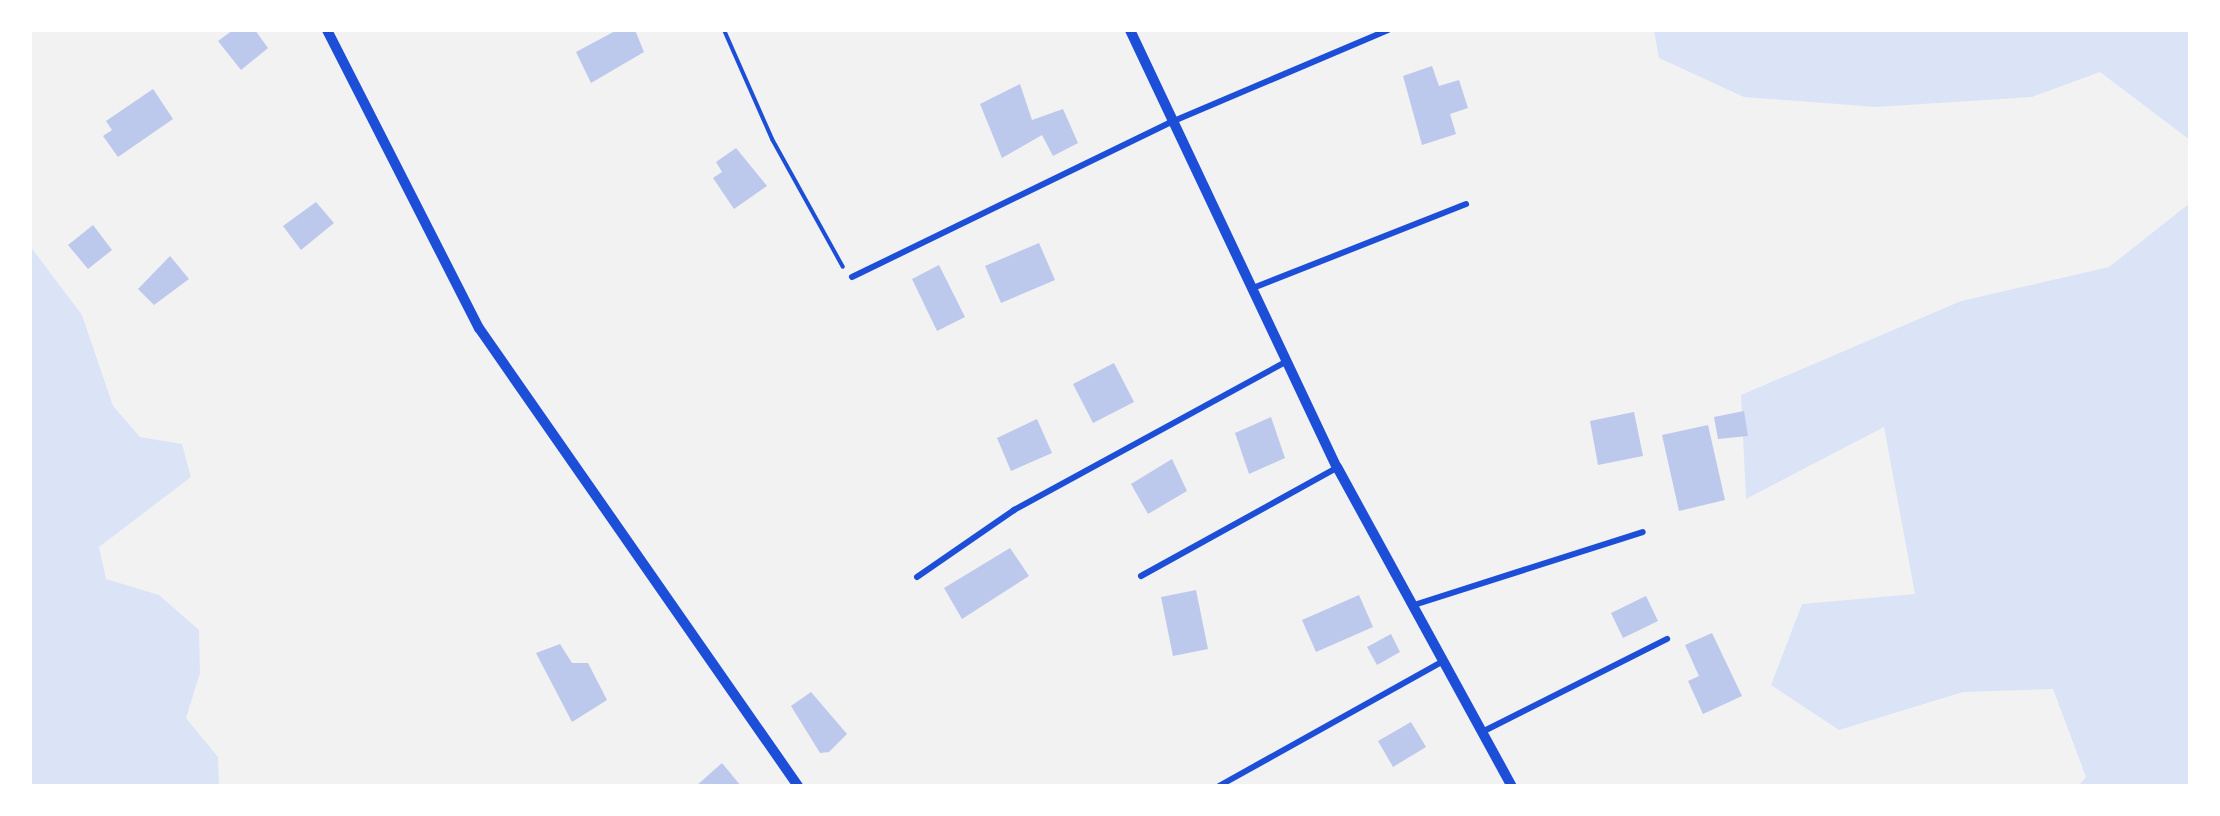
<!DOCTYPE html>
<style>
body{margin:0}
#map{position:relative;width:2220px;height:816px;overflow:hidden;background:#f2f2f2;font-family:"Titillium Web",sans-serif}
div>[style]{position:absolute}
.green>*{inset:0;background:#dbe4f7}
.building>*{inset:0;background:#bdc9ec}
.path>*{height:4px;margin:-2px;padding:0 2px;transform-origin:2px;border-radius:2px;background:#1d4ed8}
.service>*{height:6px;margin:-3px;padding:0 3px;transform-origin:3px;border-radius:3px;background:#1d4ed8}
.minor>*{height:10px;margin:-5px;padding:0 5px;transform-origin:5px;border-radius:5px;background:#1d4ed8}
span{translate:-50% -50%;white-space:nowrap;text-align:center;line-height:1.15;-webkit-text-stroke:10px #fff;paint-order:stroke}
.frame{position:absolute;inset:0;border:32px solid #fff;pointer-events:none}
</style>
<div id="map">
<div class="green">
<i style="clip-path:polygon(1654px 30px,2190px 30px,2190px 140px,2100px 72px,2032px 97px,1876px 107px,1744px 97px,1659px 58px)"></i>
<i style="clip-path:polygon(2190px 203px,2190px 786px,2078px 786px,2086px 777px,2053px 689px,1963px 692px,1839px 730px,1771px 685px,1802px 604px,1915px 594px,1884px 427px,1746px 499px,1741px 395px,1961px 301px,2109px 267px)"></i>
<i style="clip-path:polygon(30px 246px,82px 315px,113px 406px,140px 437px,182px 444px,191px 477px,99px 547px,106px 579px,159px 595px,199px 630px,200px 673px,186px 718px,218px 757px,219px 786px,30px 786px)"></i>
</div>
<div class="building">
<i style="clip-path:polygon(233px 30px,255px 30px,268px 48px,241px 70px,218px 41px)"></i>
<i style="clip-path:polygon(617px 30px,635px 30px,644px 52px,591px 83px,576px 52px)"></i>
<i style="clip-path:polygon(1432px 66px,1439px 86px,1459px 80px,1468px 108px,1450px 114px,1456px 134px,1422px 145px,1403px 76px)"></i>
<i style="clip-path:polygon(1020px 84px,1032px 120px,1063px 109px,1078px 143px,1053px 156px,1042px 135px,1002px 158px,980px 104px)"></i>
<i style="clip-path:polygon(153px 89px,173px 119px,118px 157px,103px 136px,112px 130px,106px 121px)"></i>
<i style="clip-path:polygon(736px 148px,767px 186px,734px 209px,713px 178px,722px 172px,716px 162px)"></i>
<i style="clip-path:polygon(316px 202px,334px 223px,301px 250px,283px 226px)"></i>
<i style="clip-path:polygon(93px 225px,112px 250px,88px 269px,68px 245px)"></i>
<i style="clip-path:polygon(1039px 243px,1055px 280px,1001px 303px,985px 266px)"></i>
<i style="clip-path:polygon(170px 256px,189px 279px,154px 305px,138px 289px)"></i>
<i style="clip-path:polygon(939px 265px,965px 317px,937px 331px,912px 279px)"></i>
<i style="clip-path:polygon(1114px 363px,1134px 402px,1093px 423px,1073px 384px)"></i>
<i style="clip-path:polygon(1744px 411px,1748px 436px,1718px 439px,1714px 417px)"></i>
<i style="clip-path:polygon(1634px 412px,1643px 456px,1598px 465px,1590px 421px)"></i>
<i style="clip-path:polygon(1271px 417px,1285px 458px,1249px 474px,1235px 433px)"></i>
<i style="clip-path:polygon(1037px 419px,1052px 453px,1011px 471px,997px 438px)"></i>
<i style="clip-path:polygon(1708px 425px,1725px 500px,1679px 511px,1662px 435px)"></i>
<i style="clip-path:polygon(1172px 459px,1187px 491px,1148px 514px,1131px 484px)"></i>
<i style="clip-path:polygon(1010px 548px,1029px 576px,962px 619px,944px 588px)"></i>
<i style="clip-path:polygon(1196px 590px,1208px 649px,1173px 656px,1161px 597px)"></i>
<i style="clip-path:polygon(1359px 595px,1373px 627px,1316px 652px,1302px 620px)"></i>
<i style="clip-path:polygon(1646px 596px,1658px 621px,1623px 638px,1611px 613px)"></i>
<i style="clip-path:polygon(1712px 633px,1742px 696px,1703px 714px,1688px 681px,1699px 676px,1685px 645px)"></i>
<i style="clip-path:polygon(1391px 634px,1400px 652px,1377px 665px,1367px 647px)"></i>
<i style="clip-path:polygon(560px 644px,572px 663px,588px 663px,607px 700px,572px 722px,536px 653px)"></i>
<i style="clip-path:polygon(811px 692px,847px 734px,829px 752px,820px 753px,791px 706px)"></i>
<i style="clip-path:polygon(1411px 722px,1426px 747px,1393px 767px,1378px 741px)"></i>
<i style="clip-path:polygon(722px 763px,741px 786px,696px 786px)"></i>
</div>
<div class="path">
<i style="left:724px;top:30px;width:119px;rotate:66.2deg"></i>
<i style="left:772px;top:139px;width:146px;rotate:61deg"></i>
</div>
<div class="service">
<i style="left:852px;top:277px;width:352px;rotate:-25.9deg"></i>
<i style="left:1169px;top:123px;width:238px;rotate:-23deg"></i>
<i style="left:1253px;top:288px;width:229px;rotate:-21.5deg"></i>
<i style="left:1141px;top:576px;width:224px;rotate:-28.9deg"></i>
<i style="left:917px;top:577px;width:118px;rotate:-34.6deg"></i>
<i style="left:1014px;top:510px;width:310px;rotate:-28.6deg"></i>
<i style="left:1414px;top:605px;width:240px;rotate:-17.7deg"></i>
<i style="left:1484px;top:731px;width:205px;rotate:-26.7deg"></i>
<i style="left:1219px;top:786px;width:255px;rotate:-29.1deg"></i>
</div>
<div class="minor">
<i style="left:327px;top:30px;width:335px;rotate:63deg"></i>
<i style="left:479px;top:328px;width:558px;rotate:55.14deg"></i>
<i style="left:1130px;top:30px;width:484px;rotate:64.7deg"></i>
<i style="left:1337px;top:467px;width:364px;rotate:61.3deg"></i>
</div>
<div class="frame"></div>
</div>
